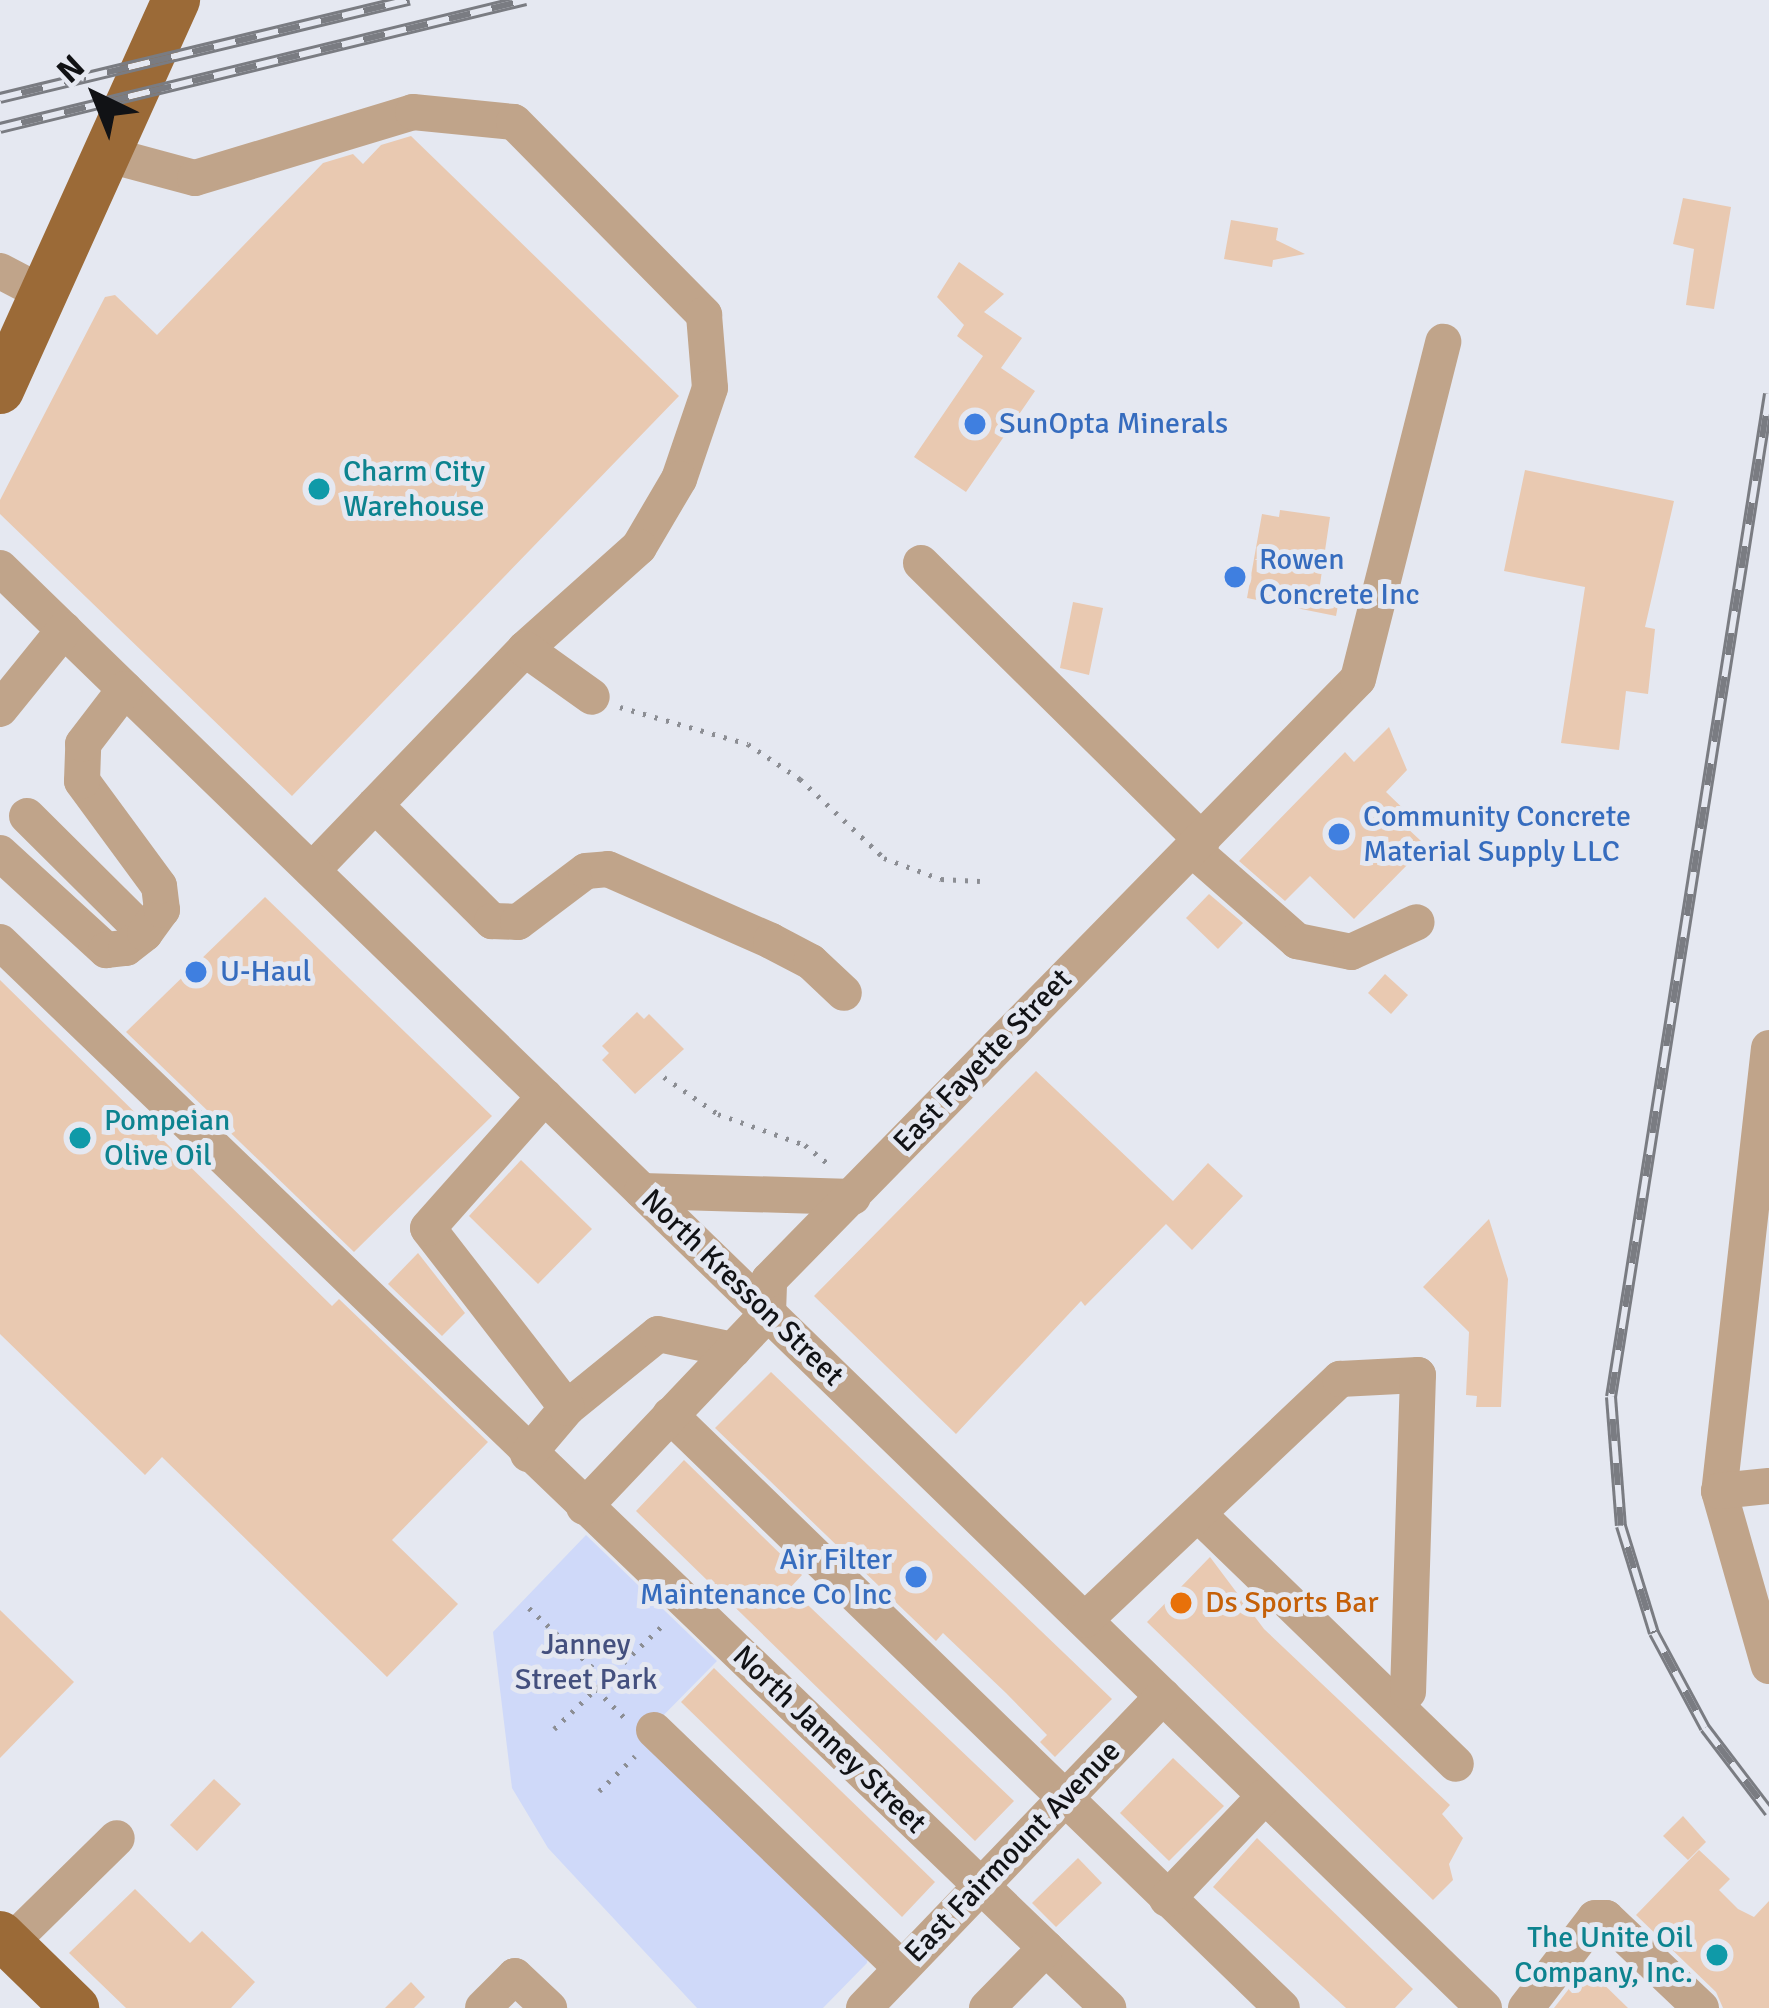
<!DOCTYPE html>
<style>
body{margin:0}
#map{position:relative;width:1769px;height:2008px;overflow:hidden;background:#e5e8f1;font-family:Signika,sans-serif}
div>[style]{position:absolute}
.green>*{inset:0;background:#cfd9f9}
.building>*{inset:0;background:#e9c9b1}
.path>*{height:4.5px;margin-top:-2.25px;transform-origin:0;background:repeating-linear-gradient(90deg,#8c8e94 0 3px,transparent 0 12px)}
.minor>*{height:36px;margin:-18px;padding:0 18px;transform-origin:18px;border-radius:18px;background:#c0a48a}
.major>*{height:48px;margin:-24px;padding:0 24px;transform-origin:24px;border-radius:24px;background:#9b6a37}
.rail>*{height:12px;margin-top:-6px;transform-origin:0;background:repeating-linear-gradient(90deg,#e5e8f1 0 22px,#7a7c82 0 44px);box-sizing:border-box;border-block:3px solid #7a7c82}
.dots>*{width:33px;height:33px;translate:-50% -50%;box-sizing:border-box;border:6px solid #e5e8f1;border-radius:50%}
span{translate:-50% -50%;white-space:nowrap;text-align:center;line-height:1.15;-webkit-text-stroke:10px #e5e8f1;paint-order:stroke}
.shop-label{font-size:30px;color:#366cbe}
.left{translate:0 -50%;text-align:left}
.right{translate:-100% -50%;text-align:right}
.culture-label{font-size:30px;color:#0d838f}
.street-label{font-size:30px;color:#111215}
.food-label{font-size:30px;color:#c56008}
.park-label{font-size:30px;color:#44507e}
.north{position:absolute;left:36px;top:36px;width:120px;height:120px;-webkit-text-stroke:9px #e5e8f1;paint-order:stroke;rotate:317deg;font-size:33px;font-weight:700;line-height:48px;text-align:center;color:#111215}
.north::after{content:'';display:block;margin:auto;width:42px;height:54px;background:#111215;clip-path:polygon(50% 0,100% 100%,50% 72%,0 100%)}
</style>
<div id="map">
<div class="green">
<i style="clip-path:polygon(586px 1535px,717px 1661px,646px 1733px,868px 1950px,867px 1963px,823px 2008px,697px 2008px,548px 1848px,512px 1788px,493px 1632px)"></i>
</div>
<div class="building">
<i style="clip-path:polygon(411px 136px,679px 396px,292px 796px,0 514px,0 500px,105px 297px,115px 295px,157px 335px,323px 163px,353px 154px,363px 164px,381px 145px)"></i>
<i style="clip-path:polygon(1683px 198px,1731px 207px,1714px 309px,1686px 305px,1694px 249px,1673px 244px)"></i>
<i style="clip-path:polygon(1231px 220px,1278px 228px,1276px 240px,1305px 254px,1273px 260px,1272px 267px,1224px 259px)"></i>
<i style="clip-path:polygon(959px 262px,1004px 294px,984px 312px,1022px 338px,1001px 368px,1035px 391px,966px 492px,914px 457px,983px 356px,957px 336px,964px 325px,937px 297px)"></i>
<i style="clip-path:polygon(1525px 470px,1674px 501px,1645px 627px,1655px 629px,1648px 694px,1626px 691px,1619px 750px,1561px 743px,1585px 587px,1504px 571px)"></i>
<i style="clip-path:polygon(1280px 510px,1330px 517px,1319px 591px,1340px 595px,1336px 616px,1247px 598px,1262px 514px,1279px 517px)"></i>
<i style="clip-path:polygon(1073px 602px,1103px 608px,1089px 675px,1060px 668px)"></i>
<i style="clip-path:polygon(1389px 727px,1407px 770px,1386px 792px,1414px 819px,1406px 827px,1421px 841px,1406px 856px,1411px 861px,1354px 919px,1310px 876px,1285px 901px,1239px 861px,1345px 752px,1354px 762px)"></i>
<i style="clip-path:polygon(1209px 894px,1243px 923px,1218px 949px,1186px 918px)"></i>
<i style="clip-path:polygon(265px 897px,492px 1116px,354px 1252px,126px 1032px)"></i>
<i style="clip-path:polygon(1385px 974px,1408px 995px,1391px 1014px,1368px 993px)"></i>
<i style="clip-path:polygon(0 980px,332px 1306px,339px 1299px,488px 1442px,392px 1540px,458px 1604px,387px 1677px,162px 1457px,145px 1475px,0 1334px)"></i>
<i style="clip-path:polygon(637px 1012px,644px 1019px,649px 1014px,684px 1049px,635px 1094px,602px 1060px,609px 1053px,602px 1046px)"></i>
<i style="clip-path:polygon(1036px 1071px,1173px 1201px,1208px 1163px,1243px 1196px,1192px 1250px,1166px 1224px,1085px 1306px,1081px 1301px,956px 1434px,814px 1296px)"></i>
<i style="clip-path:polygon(521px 1160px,592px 1229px,538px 1284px,469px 1216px)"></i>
<i style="clip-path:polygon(1489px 1219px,1508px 1279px,1501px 1407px,1476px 1407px,1477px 1396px,1466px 1395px,1469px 1332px,1423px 1287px)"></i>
<i style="clip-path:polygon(418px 1253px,465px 1313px,442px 1336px,388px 1284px)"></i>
<i style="clip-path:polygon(771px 1372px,1112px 1699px,1055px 1757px,1040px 1742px,1047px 1735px,1006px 1693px,943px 1633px,936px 1641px,715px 1428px)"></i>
<i style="clip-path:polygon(684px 1460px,802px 1575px,790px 1588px,1014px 1801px,975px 1841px,636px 1511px)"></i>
<i style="clip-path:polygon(1210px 1557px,1264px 1629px,1450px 1805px,1442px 1814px,1463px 1838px,1449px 1864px,1453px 1880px,1433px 1900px,1147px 1622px)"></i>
<i style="clip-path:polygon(0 1610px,74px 1682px,0 1758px)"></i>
<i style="clip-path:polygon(714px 1668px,935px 1882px,902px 1917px,681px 1702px)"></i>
<i style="clip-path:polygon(1173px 1758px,1224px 1806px,1169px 1861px,1120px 1813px)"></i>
<i style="clip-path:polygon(214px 1779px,241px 1804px,197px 1851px,170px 1825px)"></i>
<i style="clip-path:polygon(1683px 1816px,1706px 1842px,1688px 1860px,1663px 1836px)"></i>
<i style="clip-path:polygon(1257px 1838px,1413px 1989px,1395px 2008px,1346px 2008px,1213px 1887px)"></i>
<i style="clip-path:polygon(1699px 1850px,1730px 1879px,1719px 1890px,1738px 1909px,1754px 1917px,1769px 1901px,1769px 2008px,1723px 2008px,1716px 1992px,1636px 1915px)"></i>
<i style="clip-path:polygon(1078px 1858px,1102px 1883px,1056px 1927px,1032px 1903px)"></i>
<i style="clip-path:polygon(135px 1889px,190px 1943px,202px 1931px,255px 1982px,231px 2008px,126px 2008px,69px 1953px)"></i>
<i style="clip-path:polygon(1586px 1967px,1628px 2008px,1554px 2008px)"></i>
<i style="clip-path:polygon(411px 1982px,425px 1997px,414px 2008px,385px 2008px)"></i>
</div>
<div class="path">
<i style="left:620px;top:707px;width:133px;rotate:16.1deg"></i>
<i style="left:748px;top:744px;width:63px;rotate:33.9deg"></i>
<i style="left:800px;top:779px;width:115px;rotate:43.2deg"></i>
<i style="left:884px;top:858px;width:61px;rotate:20.2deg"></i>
<i style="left:941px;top:879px;width:39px;rotate:3deg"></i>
<i style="left:664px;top:1077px;width:65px;rotate:34.4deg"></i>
<i style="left:718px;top:1114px;width:92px;rotate:19.6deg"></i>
<i style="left:805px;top:1145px;width:28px;rotate:39deg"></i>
<i style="left:529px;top:1608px;width:105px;rotate:43.1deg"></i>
<i style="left:596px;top:1689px;width:42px;rotate:45deg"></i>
<i style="left:554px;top:1729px;width:153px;rotate:-43.7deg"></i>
<i style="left:599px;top:1791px;width:50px;rotate:-44.2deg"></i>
</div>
<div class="minor">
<i style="left:109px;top:155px;width:89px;rotate:15deg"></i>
<i style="left:195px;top:178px;width:228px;rotate:-16.8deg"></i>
<i style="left:413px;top:112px;width:101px;rotate:5.7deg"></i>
<i style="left:514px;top:122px;width:271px;rotate:45.4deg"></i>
<i style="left:704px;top:315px;width:73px;rotate:85.3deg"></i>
<i style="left:710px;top:388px;width:96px;rotate:108.8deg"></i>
<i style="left:679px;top:479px;width:79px;rotate:120.5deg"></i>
<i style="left:639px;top:547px;width:153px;rotate:138.2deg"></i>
<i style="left:525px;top:649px;width:307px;rotate:133.9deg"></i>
<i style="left:0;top:271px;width:50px;rotate:27.6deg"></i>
<i style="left:921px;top:563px;width:395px;rotate:44.6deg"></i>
<i style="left:0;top:568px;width:2068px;rotate:44.14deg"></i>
<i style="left:525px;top:649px;width:82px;rotate:35.6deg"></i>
<i style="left:0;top:709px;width:102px;rotate:-51deg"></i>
<i style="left:375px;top:805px;width:165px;rotate:44.8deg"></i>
<i style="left:492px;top:921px;width:26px;rotate:2deg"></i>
<i style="left:518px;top:922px;width:85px;rotate:-36.9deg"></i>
<i style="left:586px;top:871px;width:22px;rotate:-5deg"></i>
<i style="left:608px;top:869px;width:178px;rotate:23.8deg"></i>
<i style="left:771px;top:941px;width:45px;rotate:27.7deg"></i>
<i style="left:811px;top:962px;width:45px;rotate:43.2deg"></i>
<i style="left:27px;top:816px;width:166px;rotate:44.8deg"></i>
<i style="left:1192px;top:849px;width:140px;rotate:41.2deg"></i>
<i style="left:1297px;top:941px;width:55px;rotate:11.5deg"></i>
<i style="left:1351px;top:952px;width:72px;rotate:-24.4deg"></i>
<i style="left:0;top:853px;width:144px;rotate:42.5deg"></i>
<i style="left:106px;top:950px;width:20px;rotate:-6deg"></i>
<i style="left:126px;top:948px;width:24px;rotate:-38deg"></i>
<i style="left:145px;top:933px;width:29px;rotate:-54deg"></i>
<i style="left:162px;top:910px;width:24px;rotate:-97deg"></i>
<i style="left:159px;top:886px;width:130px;rotate:-126.3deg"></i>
<i style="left:82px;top:781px;width:37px;rotate:-88deg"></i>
<i style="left:83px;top:744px;width:69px;rotate:-52.6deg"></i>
<i style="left:0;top:942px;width:1538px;rotate:43.89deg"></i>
<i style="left:1769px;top:1048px;width:446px;rotate:96.4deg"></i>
<i style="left:1719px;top:1491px;width:182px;rotate:74.1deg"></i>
<i style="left:642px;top:1191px;width:211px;rotate:1.6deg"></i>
<i style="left:567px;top:1408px;width:117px;rotate:-39.1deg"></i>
<i style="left:658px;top:1334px;width:77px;rotate:12deg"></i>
<i style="left:670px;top:1415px;width:852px;rotate:44.1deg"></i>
<i style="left:528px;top:1454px;width:60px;rotate:-49.7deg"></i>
<i style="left:567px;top:1408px;width:227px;rotate:-127.7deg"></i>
<i style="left:428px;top:1228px;width:176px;rotate:-48.4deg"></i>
<i style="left:1719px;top:1491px;width:50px;rotate:-5.7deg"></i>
<i style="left:584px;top:1507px;width:267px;rotate:-46.5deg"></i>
<i style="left:768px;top:1313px;width:33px;rotate:-88deg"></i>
<i style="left:769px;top:1280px;width:841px;rotate:-45.58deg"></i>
<i style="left:1358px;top:679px;width:348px;rotate:-75.8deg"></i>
<i style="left:1198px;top:1514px;width:359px;rotate:44.1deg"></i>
<i style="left:1085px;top:1620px;width:351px;rotate:-43.4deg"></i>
<i style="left:1340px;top:1379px;width:78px;rotate:-2.9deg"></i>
<i style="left:1418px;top:1375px;width:317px;rotate:91.8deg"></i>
<i style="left:654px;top:1730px;width:343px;rotate:43.9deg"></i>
<i style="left:1167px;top:1899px;width:142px;rotate:-46.4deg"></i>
<i style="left:9px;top:1944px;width:151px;rotate:-44.5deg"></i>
<i style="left:483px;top:2008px;width:45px;rotate:-45deg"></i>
<i style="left:515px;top:1976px;width:47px;rotate:43.3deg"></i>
<i style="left:864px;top:2008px;width:432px;rotate:-46.2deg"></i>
<i style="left:987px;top:2008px;width:84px;rotate:-45.5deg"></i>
<i style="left:1526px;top:2008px;width:113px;rotate:-52.5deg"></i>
<i style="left:1595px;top:1918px;width:11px"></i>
<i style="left:1606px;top:1918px;width:131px;rotate:43.5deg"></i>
</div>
<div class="major">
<i style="left:0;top:390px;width:428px;rotate:-65.7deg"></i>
<i style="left:0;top:1935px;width:105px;rotate:44.2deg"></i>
</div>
<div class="rail">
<i style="left:0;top:98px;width:421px;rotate:-13.5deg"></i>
<i style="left:0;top:128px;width:541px;rotate:-13.68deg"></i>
<i style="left:1769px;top:394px;width:1015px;rotate:98.95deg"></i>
<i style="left:1611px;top:1397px;width:129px;rotate:85.6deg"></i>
<i style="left:1621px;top:1526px;width:112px;rotate:72.9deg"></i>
<i style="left:1654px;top:1633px;width:108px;rotate:61.8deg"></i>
<i style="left:1705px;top:1728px;width:106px;rotate:52.7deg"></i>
</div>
<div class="dots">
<i style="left:975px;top:424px;background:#3f7fe0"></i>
<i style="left:319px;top:489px;background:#0f9aa8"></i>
<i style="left:1235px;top:577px;background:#3f7fe0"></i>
<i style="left:1339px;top:834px;background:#3f7fe0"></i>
<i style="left:196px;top:972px;background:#3f7fe0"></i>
<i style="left:80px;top:1138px;background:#0f9aa8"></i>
<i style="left:916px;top:1577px;background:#3f7fe0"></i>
<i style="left:1181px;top:1603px;background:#e8710a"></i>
<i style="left:1717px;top:1955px;background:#0f9aa8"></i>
</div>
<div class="shop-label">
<span class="left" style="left:999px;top:424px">SunOpta Minerals</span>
<span class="left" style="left:1259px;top:577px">Rowen<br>Concrete Inc</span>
<span class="left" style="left:1363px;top:834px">Community Concrete<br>Material Supply LLC</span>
<span class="left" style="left:220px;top:972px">U-Haul</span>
<span class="right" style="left:892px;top:1577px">Air Filter<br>Maintenance Co Inc</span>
</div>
<div class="culture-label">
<span class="left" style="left:343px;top:489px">Charm City<br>Warehouse</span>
<span class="left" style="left:104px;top:1138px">Pompeian<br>Olive Oil</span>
<span class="right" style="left:1693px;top:1955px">The Unite Oil<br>Company, Inc.</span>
</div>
<div class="street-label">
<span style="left:983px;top:1061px;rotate:-46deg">East Fayette Street</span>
<span style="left:742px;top:1288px;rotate:44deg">North Kresson Street</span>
<span style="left:829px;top:1740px;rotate:44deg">North Janney Street</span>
<span style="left:1013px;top:1852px;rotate:-46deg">East Fairmount Avenue</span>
</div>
<div class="food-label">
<span class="left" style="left:1205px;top:1603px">Ds Sports Bar</span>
</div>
<div class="park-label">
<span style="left:586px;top:1662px">Janney<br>Street Park</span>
</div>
<div class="north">N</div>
</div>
